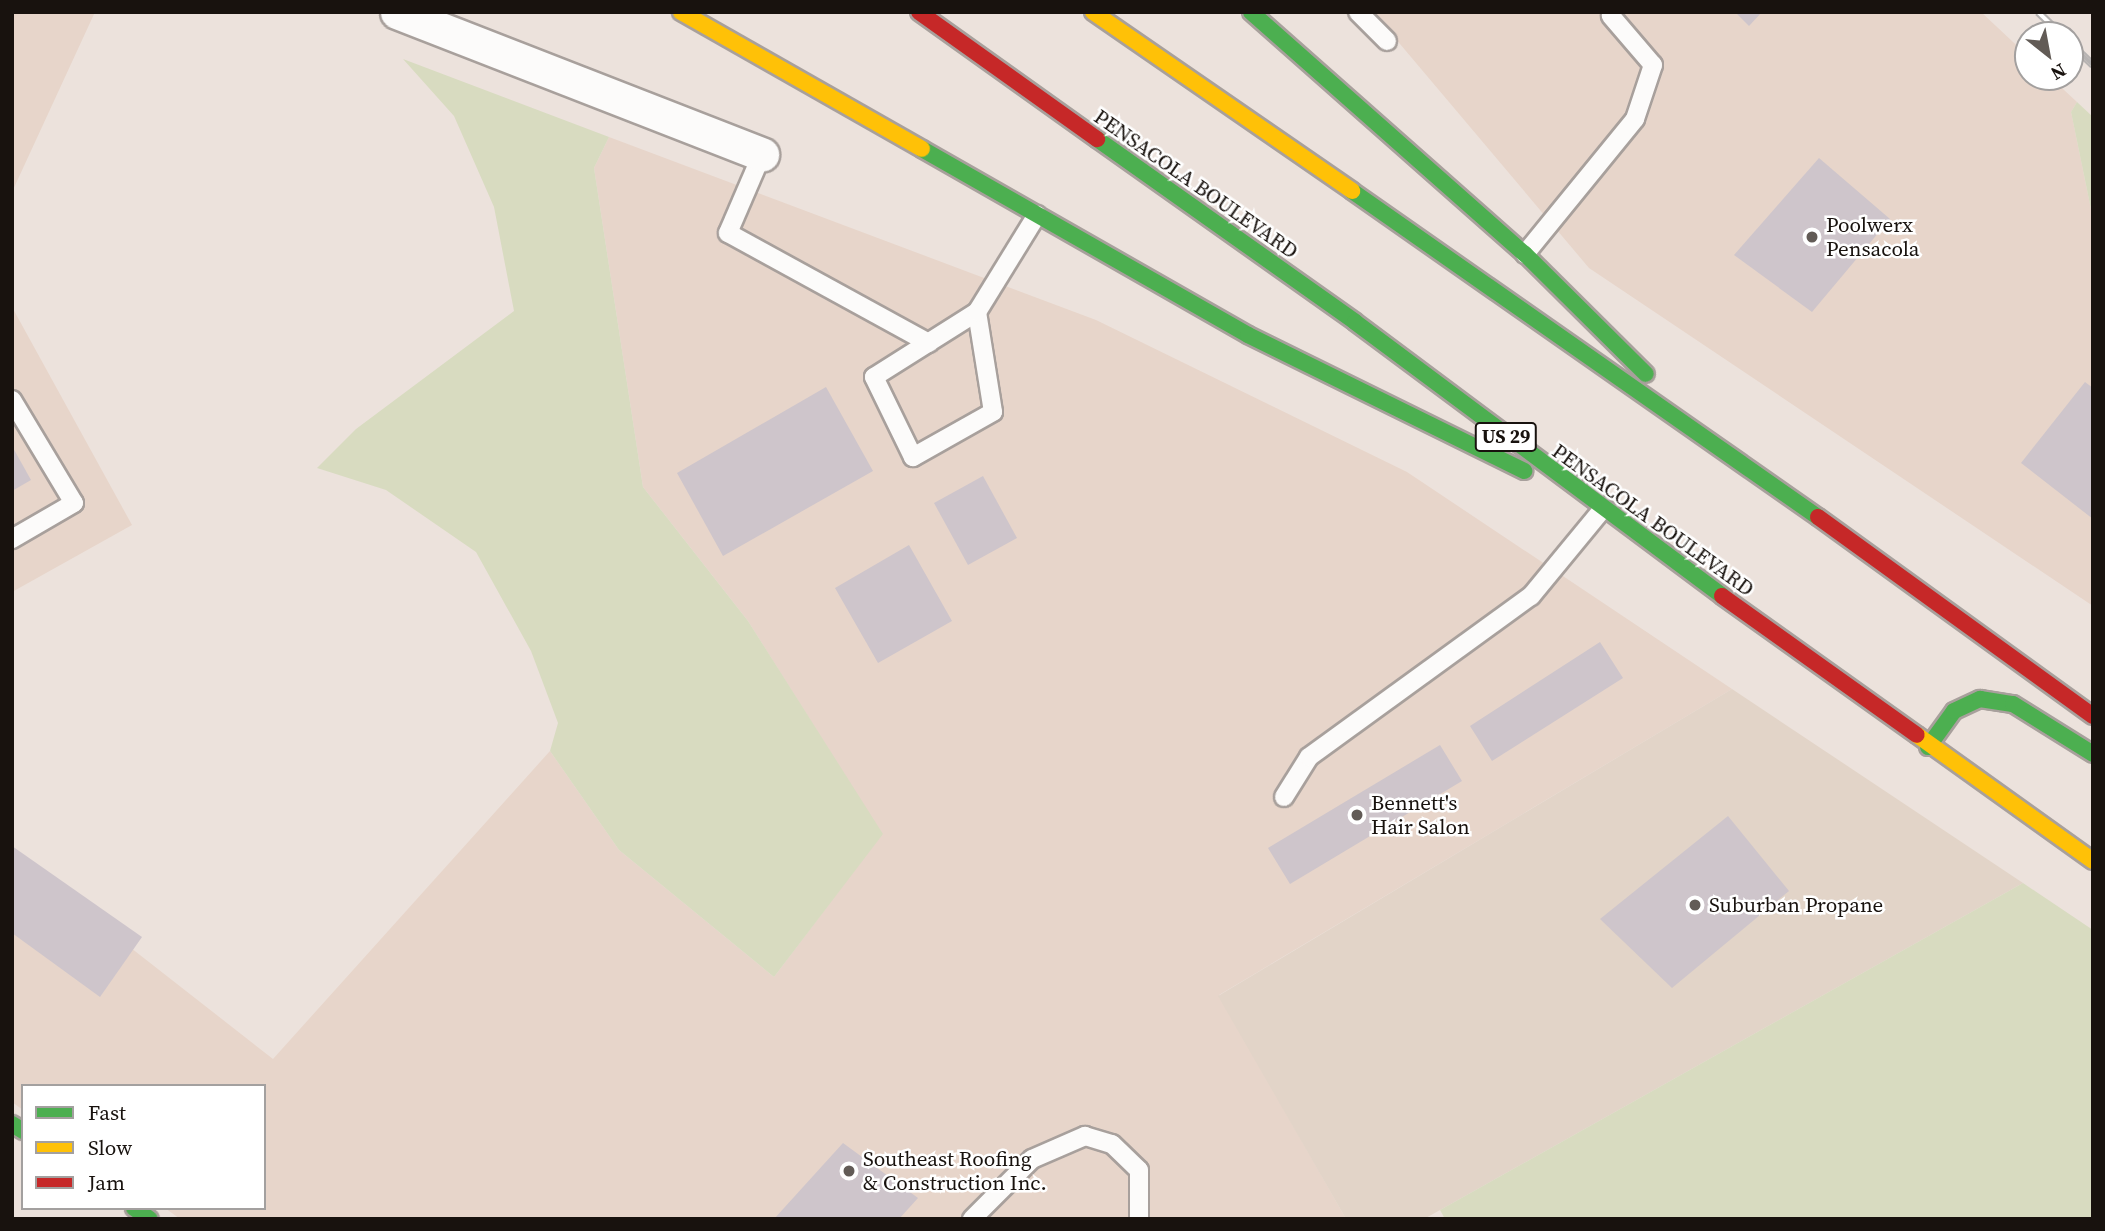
<!DOCTYPE html>
<style>
body{margin:0}
#map{position:relative;width:2105px;height:1231px;overflow:hidden;background:#ece2dc;font-family:"Source Serif 4",serif}
div>[style]{position:absolute}
.built>*{inset:0;background:#e7d5ca}
.industrial>*{inset:0;background:#e2d4c8}
.green>*{inset:0;background:#d8dbc0}
.building>*{inset:0;background:#cec5cb}
.roads{filter:drop-shadow(2px 0 #a8a09c) drop-shadow(-2px 0 #a8a09c) drop-shadow(0 2px #a8a09c) drop-shadow(0 -2px #a8a09c)}
.lane>*{height:18px;margin:-9px;padding:0 9px;transform-origin:9px;border-radius:9px;background:#fcfbfa}
.street>*{height:33px;margin:-16.5px;padding:0 16.5px;transform-origin:16.5px;border-radius:16.5px;background:#fcfbfa}
.fast>*{height:16px;margin:-8px;padding:0 8px;transform-origin:8px;border-radius:8px;background:#4caf50}
.slow>*{height:16px;margin:-8px;padding:0 8px;transform-origin:8px;border-radius:8px;background:#ffc107}
.jam>*{height:16px;margin:-8px;padding:0 8px;transform-origin:8px;border-radius:8px;background:#c62828}
.rail>*{height:8px;margin-top:-4px;transform-origin:0;background:repeating-linear-gradient(90deg,#fff 0 16px,#b6b3b2 0 32px);box-sizing:border-box;border-block:2px solid #b6b3b2}
.dots>*{width:19px;height:19px;translate:-50% -50%;box-sizing:border-box;border:4px solid #fff;border-radius:50%}
span{translate:-50% -50%;white-space:nowrap;text-align:center;line-height:1.15;-webkit-text-stroke:5px #fff;paint-order:stroke}
.shield-label span{padding:2px 5px;background:#fff;border:2px solid;border-radius:5px;-webkit-text-stroke-width:0}
.shield-label{font-size:19px;color:#18120e;font-weight:700}
.street-label{font-size:21px;color:#18120e}
.poi-label{font-size:21px;color:#18120e}
.left{translate:0 -50%;text-align:left}
.frame{position:absolute;inset:0;border:14px solid #18120e;pointer-events:none}
.legend{position:absolute;left:21px;top:1084px;width:245px;height:126px;box-sizing:border-box;background:#fff;border:2px solid #a3a09f;margin:0;padding:9px 12px;list-style:none;font-size:21px;color:#18120e}
.legend li{display:flex;align-items:center;gap:14px;height:35px}
.legend b{width:35px;border:2px solid #a3a09f}
.north{position:absolute;left:2014px;top:21px;width:70px;height:70px;box-sizing:border-box;background:#fff;border:2px solid #a3a09f;border-radius:50%;rotate:149deg;font-size:19px;font-weight:700;line-height:28px;text-align:center;color:#18120e}
.north::after{content:'';display:block;margin:auto;width:24px;height:32px;background:#625b56;clip-path:polygon(50% 0,100% 100%,50% 72%,0 100%)}
</style>
<div id="map">
<div class="built">
<i style="clip-path:polygon(12px 12px,95px 12px,12px 192px)"></i>
<i style="clip-path:polygon(1373px 12px,1981px 12px,2028px 56px,2028px 77px,2050px 77px,2077px 102px,2071px 112px,2093px 219px,2093px 606px,1589px 268px)"></i>
<i style="clip-path:polygon(609px 137px,1096px 320px,1407px 472px,1732px 689px,1219px 995px,1346px 1219px,180px 1219px,165px 1208px,264px 1208px,264px 1086px,23px 1086px,23px 1110px,12px 1102px,12px 855px,273px 1059px,550px 751px,619px 850px,774px 977px,882px 834px,748px 621px,643px 487px,594px 168px)"></i>
<i style="clip-path:polygon(12px 307px,132px 525px,12px 592px)"></i>
</div>
<div class="industrial">
<i style="clip-path:polygon(1732px 689px,2023px 883px,1424px 1219px,1346px 1219px,1218px 996px)"></i>
</div>
<div class="green">
<i style="clip-path:polygon(403px 59px,609px 137px,594px 168px,643px 487px,748px 621px,883px 834px,774px 977px,619px 850px,550px 751px,558px 723px,531px 651px,476px 552px,386px 490px,317px 468px,356px 429px,514px 311px,494px 207px,454px 116px)"></i>
<i style="clip-path:polygon(2077px 102px,2093px 117px,2093px 219px,2071px 112px)"></i>
<i style="clip-path:polygon(2023px 883px,2093px 930px,2093px 1219px,1445px 1219px,1440px 1210px)"></i>
</div>
<div class="building">
<i style="clip-path:polygon(1735px 12px,1762px 12px,1749px 26px)"></i>
<i style="clip-path:polygon(1819px 158px,1890px 219px,1812px 312px,1734px 255px)"></i>
<i style="clip-path:polygon(2085px 382px,2093px 388px,2093px 519px,2021px 463px)"></i>
<i style="clip-path:polygon(826px 387px,873px 471px,723px 556px,677px 473px)"></i>
<i style="clip-path:polygon(12px 446px,31px 480px,12px 491px)"></i>
<i style="clip-path:polygon(983px 476px,1017px 538px,968px 565px,934px 503px)"></i>
<i style="clip-path:polygon(909px 545px,952px 621px,878px 663px,835px 588px)"></i>
<i style="clip-path:polygon(1600px 642px,1623px 678px,1492px 761px,1470px 726px)"></i>
<i style="clip-path:polygon(1440px 745px,1462px 781px,1290px 884px,1268px 848px)"></i>
<i style="clip-path:polygon(1728px 816px,1789px 891px,1672px 988px,1600px 919px)"></i>
<i style="clip-path:polygon(12px 846px,142px 937px,100px 997px,12px 933px)"></i>
<i style="clip-path:polygon(843px 1143px,918px 1198px,899px 1219px,774px 1219px)"></i>
</div>
<div class="roads">
<div class="lane">
<i style="left:1358px;top:12px;width:41px;rotate:45deg"></i>
<i style="left:762px;top:154px;width:86px;rotate:113.3deg"></i>
<i style="left:728px;top:233px;width:229px;rotate:28.7deg"></i>
<i style="left:1525px;top:254px;width:174px;rotate:-50.8deg"></i>
<i style="left:1635px;top:119px;width:57px;rotate:-71.6deg"></i>
<i style="left:1653px;top:65px;width:65px;rotate:-130.6deg"></i>
<i style="left:977px;top:312px;width:101px;rotate:80.9deg"></i>
<i style="left:993px;top:412px;width:92px;rotate:150.6deg"></i>
<i style="left:913px;top:457px;width:89px;rotate:-116deg"></i>
<i style="left:874px;top:377px;width:122px;rotate:-32.3deg"></i>
<i style="left:977px;top:312px;width:114px;rotate:-58.3deg"></i>
<i style="left:12px;top:400px;width:120px;rotate:59deg"></i>
<i style="left:74px;top:503px;width:72px;rotate:149.9deg"></i>
<i style="left:1284px;top:797px;width:47px;rotate:-58deg"></i>
<i style="left:1309px;top:757px;width:274px;rotate:-36deg"></i>
<i style="left:1531px;top:596px;width:112px;rotate:-50.5deg"></i>
<i style="left:972px;top:1219px;width:85px;rotate:-45deg"></i>
<i style="left:1032px;top:1159px;width:58px;rotate:-23.5deg"></i>
<i style="left:1085px;top:1136px;width:28px;rotate:17deg"></i>
<i style="left:1112px;top:1144px;width:37px;rotate:44deg"></i>
<i style="left:1139px;top:1170px;width:49px;rotate:90deg"></i>
</div>
<div class="street">
<i style="left:397px;top:12px;width:392px;rotate:21.3deg"></i>
</div>
<div class="fast">
<i style="left:1251px;top:12px;width:366px;rotate:41.5deg"></i>
<i style="left:1525px;top:254px;width:170px;rotate:44.8deg"></i>
<i style="left:1097px;top:139px;width:316px;rotate:35.3deg"></i>
<i style="left:1355px;top:322px;width:458px;rotate:36.7deg"></i>
<i style="left:922px;top:149px;width:375px;rotate:29.7deg"></i>
<i style="left:1248px;top:335px;width:308px;rotate:26.2deg"></i>
<i style="left:1352px;top:191px;width:569px;rotate:34.98deg"></i>
<i style="left:1928px;top:747px;width:44px;rotate:-54.2deg"></i>
<i style="left:1954px;top:711px;width:29px;rotate:-25deg"></i>
<i style="left:1980px;top:699px;width:33px;rotate:9deg"></i>
<i style="left:2013px;top:704px;width:94px;rotate:32deg"></i>
<i style="left:12px;top:1124px;width:13px;rotate:32deg"></i>
<i style="left:134px;top:1208px;width:19px;rotate:35deg"></i>
</div>
<div class="slow">
<i style="left:681px;top:12px;width:277px;rotate:29.6deg"></i>
<i style="left:1093px;top:12px;width:315px;rotate:34.6deg"></i>
<i style="left:1917px;top:735px;width:216px;rotate:35.6deg"></i>
</div>
<div class="jam">
<i style="left:919px;top:12px;width:219px;rotate:35.5deg"></i>
<i style="left:1818px;top:517px;width:339px;rotate:35.9deg"></i>
<i style="left:1722px;top:596px;width:239px;rotate:35.5deg"></i>
</div>
</div>
<div class="rail">
<i style="left:2038px;top:12px;width:33px;rotate:44deg"></i>
<i style="left:2070px;top:43px;width:32px;rotate:44deg"></i>
</div>
<div class="dots">
<i style="left:1812px;top:237px;background:#625b56"></i>
<i style="left:1357px;top:815px;background:#625b56"></i>
<i style="left:1695px;top:905px;background:#625b56"></i>
<i style="left:849px;top:1171px;background:#625b56"></i>
</div>
<div class="shield-label">
<span style="left:1506px;top:437px">US 29</span>
</div>
<div class="street-label">
<span style="left:1196px;top:184px;rotate:35deg">PENSACOLA BOULEVARD</span>
<span style="left:1653px;top:520px;rotate:36deg">PENSACOLA BOULEVARD</span>
</div>
<div class="poi-label">
<span class="left" style="left:1826px;top:237px">Poolwerx<br>Pensacola</span>
<span class="left" style="left:1371px;top:815px">Bennett's<br>Hair Salon</span>
<span class="left" style="left:1709px;top:905px">Suburban Propane</span>
<span class="left" style="left:863px;top:1171px">Southeast Roofing<br>&amp; Construction Inc.</span>
</div>
<div class="frame"></div>
<ul class="legend">
<li><b style="height:9px;background:#4caf50"></b>Fast</li>
<li><b style="height:9px;background:#ffc107"></b>Slow</li>
<li><b style="height:9px;background:#c62828"></b>Jam</li>
</ul>
<div class="north">N</div>
</div>
